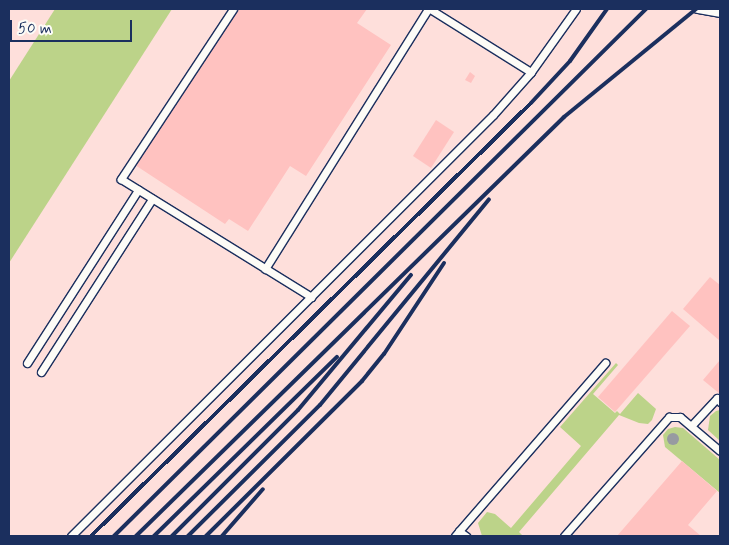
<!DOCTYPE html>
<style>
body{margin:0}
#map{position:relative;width:729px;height:545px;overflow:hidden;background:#feebe6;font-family:Mynerve,sans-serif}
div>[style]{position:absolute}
.built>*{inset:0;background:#fedfdb}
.green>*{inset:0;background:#bcd389}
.building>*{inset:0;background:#ffc2c0}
.roads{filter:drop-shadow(1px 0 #1b2f5e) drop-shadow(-1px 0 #1b2f5e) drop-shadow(0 1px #1b2f5e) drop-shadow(0 -1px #1b2f5e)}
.lane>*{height:7px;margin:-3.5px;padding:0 3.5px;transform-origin:3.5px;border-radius:3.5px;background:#fdfcf7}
.rail>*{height:4px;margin:-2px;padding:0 2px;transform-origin:2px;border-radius:2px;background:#1b2f5e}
.trees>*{width:12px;height:12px;margin:-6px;border-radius:50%;background:#979aa1}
span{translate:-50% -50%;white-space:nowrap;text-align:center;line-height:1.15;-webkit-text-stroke:4.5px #fdfcf7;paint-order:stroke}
.frame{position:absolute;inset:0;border:10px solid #1b2f5e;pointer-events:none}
.scale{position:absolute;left:10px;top:20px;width:122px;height:22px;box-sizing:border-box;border:2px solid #1b2f5e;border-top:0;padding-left:6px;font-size:15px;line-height:18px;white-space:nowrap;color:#1b2f5e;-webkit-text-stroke:4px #fdfcf7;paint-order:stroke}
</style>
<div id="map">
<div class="built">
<i style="clip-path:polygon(9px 9px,720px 9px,720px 536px,9px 536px)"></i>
</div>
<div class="green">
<i style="clip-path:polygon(55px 9px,172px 9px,9px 263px,9px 81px)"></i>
<i style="clip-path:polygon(616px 363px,618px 365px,593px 394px,615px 413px,617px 411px,620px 414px,638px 393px,656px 409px,652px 420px,648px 424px,639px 423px,619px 415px,519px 532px,523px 536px,482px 536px,478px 523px,487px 512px,495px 514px,511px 528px,581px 446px,560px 427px)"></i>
<i style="clip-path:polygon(720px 410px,720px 441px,708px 430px,710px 416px,716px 411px)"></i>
<i style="clip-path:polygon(675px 427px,683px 428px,720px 460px,720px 493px,665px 447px,663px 435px,668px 429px)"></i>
</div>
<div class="building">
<i style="clip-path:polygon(238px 9px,367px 9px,357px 23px,391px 45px,306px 176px,290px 166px,248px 231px,229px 219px,225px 224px,135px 165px)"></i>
<i style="clip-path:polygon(470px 72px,475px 76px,471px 83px,465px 80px)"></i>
<i style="clip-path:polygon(436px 120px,454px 132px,431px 168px,413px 156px)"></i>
<i style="clip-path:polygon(710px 277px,720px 285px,720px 341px,683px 309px)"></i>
<i style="clip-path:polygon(672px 311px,690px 326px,615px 412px,598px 397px)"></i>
<i style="clip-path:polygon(720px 360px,720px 394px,703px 380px)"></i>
<i style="clip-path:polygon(682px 461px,717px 491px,688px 525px,701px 536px,617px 536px)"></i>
</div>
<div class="roads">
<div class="lane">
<i style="left:233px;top:9px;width:204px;rotate:123.4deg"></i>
<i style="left:121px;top:179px;width:224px;rotate:31.8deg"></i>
<i style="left:430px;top:9px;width:119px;rotate:32deg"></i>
<i style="left:697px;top:9px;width:23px;rotate:10deg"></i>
<i style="left:265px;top:269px;width:307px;rotate:-57.9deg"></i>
<i style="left:27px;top:363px;width:206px;rotate:-57.3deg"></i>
<i style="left:41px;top:372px;width:206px;rotate:-57.3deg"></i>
<i style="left:691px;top:426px;width:38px;rotate:-47deg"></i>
<i style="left:717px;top:398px;width:5px;rotate:53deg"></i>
<i style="left:459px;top:531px;width:223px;rotate:-49deg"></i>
<i style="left:71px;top:536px;width:596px;rotate:-44.93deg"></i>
<i style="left:493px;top:115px;width:57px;rotate:-48.5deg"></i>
<i style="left:531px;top:72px;width:77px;rotate:-54.5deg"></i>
<i style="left:455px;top:536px;width:6px;rotate:-51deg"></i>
<i style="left:459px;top:531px;width:9px;rotate:36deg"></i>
<i style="left:564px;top:536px;width:159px;rotate:-48.6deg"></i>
<i style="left:669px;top:417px;width:11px"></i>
<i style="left:680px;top:417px;width:52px;rotate:40.4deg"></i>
</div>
</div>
<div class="rail">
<i style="left:91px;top:536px;width:617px;rotate:-44.54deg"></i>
<i style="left:531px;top:103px;width:57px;rotate:-47.1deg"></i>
<i style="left:570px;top:61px;width:64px;rotate:-54.6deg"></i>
<i style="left:114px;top:536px;width:749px;rotate:-44.73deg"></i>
<i style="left:136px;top:536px;width:599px;rotate:-44.39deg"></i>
<i style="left:564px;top:117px;width:171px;rotate:-39.3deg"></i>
<i style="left:154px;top:536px;width:256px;rotate:-44.4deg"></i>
<i style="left:172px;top:536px;width:178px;rotate:-45deg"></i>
<i style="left:298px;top:410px;width:176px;rotate:-50.1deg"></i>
<i style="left:188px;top:536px;width:186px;rotate:-44.8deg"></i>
<i style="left:320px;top:405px;width:266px;rotate:-50.6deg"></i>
<i style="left:206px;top:536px;width:220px;rotate:-44.8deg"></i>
<i style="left:362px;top:381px;width:35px;rotate:-51deg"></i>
<i style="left:384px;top:354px;width:109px;rotate:-56.6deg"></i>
<i style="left:222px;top:536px;width:62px;rotate:-48.9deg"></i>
</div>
<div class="trees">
<i style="left:673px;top:439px"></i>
</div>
<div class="frame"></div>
<div class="scale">50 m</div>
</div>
